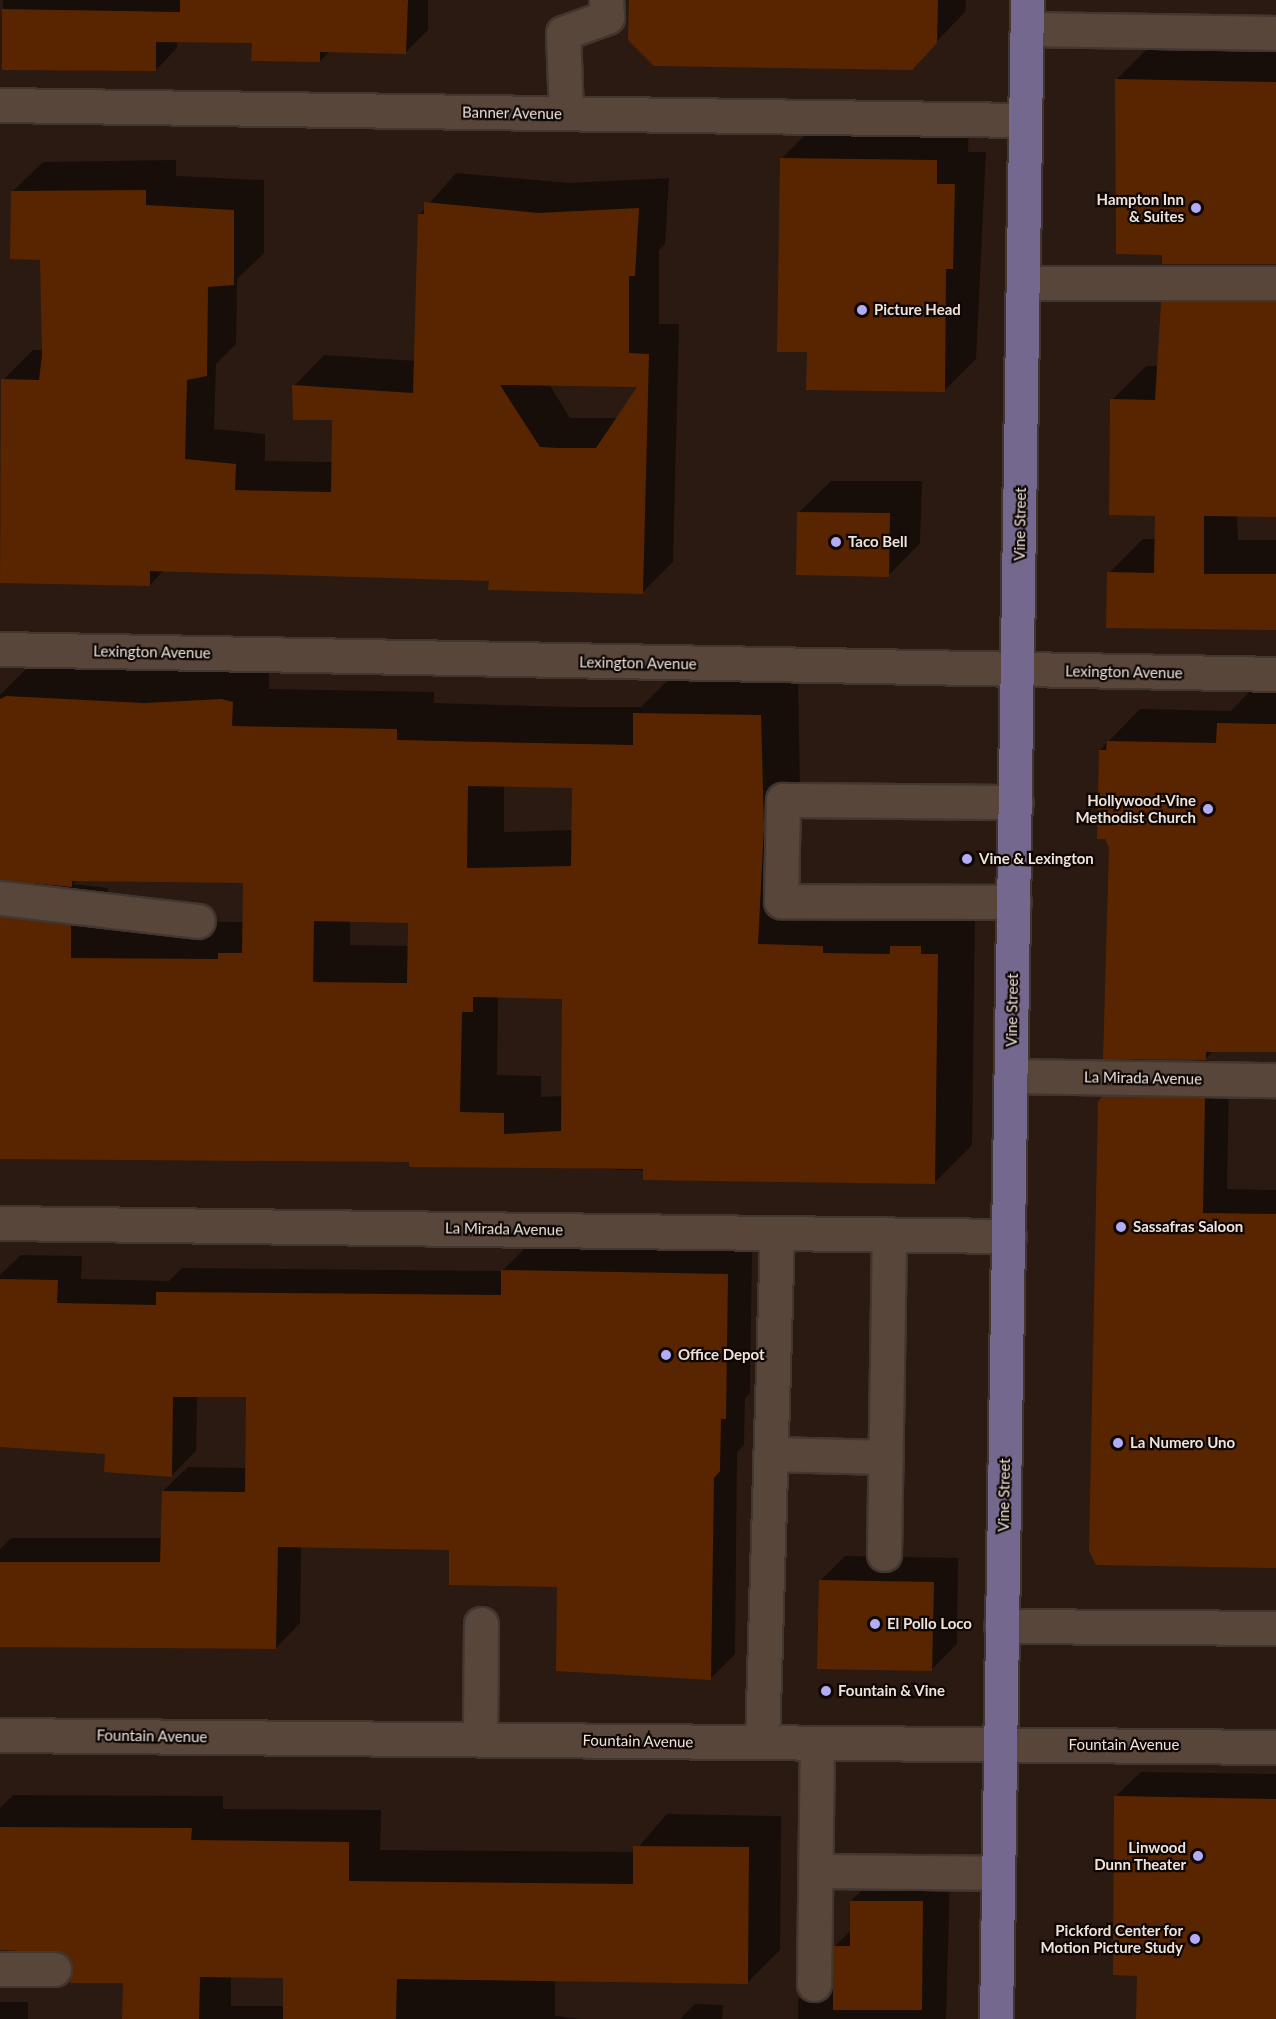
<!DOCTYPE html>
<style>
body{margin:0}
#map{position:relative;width:1276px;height:2019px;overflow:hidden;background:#2b1a11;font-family:Lato,sans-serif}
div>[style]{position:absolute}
.shadow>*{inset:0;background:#0007}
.building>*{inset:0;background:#592500}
.roads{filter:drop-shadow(2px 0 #423631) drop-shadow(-2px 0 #423631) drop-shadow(0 2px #423631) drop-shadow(0 -2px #423631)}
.minor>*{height:33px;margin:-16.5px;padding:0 16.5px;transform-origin:16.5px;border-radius:16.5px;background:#59463b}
.major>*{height:33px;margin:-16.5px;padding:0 16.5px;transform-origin:16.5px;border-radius:16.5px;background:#75688f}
.dots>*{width:16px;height:16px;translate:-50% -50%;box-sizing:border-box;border:3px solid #0e0704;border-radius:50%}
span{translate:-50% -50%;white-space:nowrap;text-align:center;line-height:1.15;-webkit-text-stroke:4.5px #0e0704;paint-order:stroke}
.street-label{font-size:15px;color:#eee2db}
.poi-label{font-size:15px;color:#eee2db;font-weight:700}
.right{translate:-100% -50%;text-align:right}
.left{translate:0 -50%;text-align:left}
</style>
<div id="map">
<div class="shadow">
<i style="clip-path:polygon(3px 0,428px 0,428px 30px,406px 52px,330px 51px,320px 61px,253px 41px,177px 41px,177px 48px,156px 70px,3px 69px)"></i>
<i style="clip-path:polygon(631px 0,966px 0,965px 12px,911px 68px)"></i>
<i style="clip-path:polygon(1150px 46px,1276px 47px,1276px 263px,1163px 254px,1116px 80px)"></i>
<i style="clip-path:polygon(813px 127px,969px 129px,968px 152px,986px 152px,976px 359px,944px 391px,808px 351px,781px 159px)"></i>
<i style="clip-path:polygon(evenodd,176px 160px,176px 176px,264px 180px,264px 253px,237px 279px,236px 344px,216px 364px,214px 429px,265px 434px,265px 461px,333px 462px,333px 419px,294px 386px,324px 355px,416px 361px,419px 215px,456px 173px,569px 183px,669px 178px,665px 244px,659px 250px,659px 324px,679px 324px,673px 562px,642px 593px,490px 579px,164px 570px,150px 585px,0 582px,3px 380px,33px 350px,43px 350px,41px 259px,12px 192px,43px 162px,176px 160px,549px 384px,640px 386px,618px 418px,570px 418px,549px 384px)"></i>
<i style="clip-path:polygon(1197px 268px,1276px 268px,1276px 516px,1237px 515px,1238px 540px,1276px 540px,1276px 629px,1109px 573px,1143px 539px,1156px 539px,1157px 514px,1112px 400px,1146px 366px,1159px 366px,1162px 302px)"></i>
<i style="clip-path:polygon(831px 481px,922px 481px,920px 543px,888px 576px,798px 513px)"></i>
<i style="clip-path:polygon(evenodd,33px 662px,269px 665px,269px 689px,434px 692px,434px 703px,573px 707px,641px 707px,672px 676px,798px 678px,800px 789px,794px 908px,975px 917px,972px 1145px,935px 1182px,410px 1161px,0 1157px,0 912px,30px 882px,0 879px,0 695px,33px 662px,504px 785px,574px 786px,573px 830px,504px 832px,504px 785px,33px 662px,78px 880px,244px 882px,244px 922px,107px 921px,108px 888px,73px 884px,78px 880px,33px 662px,350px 920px,410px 921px,409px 946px,350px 945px,350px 920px,33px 662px,498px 996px,563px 998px,562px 1096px,541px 1097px,541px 1076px,497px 1075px,498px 996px)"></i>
<i style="clip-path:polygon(1276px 689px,1276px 1051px,1214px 1050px,1205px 1059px,1111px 848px,1100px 750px,1140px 709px,1231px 711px,1250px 691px)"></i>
<i style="clip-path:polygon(1128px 1072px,1229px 1074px,1227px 1189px,1276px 1190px,1276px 1567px,1103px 1097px)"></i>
<i style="clip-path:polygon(527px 1246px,752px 1250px,750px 1393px,745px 1398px,744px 1445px,737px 1452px,735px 1654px,710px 1679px,559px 1586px,451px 1549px,301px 1546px,300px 1623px,276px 1648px,0 1645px,0 1549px,11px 1538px,162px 1538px,163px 1491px,188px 1467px,247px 1468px,247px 1396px,197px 1396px,196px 1451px,171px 1476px,106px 1452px,0 1446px,0 1275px,21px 1255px,82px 1256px,81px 1279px,169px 1281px,182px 1268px,502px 1271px)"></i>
<i style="clip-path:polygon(845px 1556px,958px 1558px,957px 1644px,932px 1669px,820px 1581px)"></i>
<i style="clip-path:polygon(1141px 1772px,1276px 1774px,1276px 2019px,1138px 2019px,1139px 1974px,1116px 1796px)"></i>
<i style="clip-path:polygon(evenodd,13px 1795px,223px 1796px,223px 1809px,381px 1810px,380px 1850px,634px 1852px,667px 1814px,781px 1816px,780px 1950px,747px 1983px,555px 1980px,555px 2016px,582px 2019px,124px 2019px,125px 1982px,71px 1982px,72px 1959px,55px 1949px,0 1949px,0 1808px,13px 1795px,231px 1976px,285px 1976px,285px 2006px,231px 2006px,231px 1976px)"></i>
<i style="clip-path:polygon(878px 1874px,950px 1875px,946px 2019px,798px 2019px,798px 1999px,825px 1972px,835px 1972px,835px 1946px,851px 1930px,851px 1901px)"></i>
<i style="clip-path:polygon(0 2002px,28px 2002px,28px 2019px,0 2019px)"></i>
<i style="clip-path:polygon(695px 2004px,723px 2005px,722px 2019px,680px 2019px)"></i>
</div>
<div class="building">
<i style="clip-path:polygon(180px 0,408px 0,406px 54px,320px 52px,320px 62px,251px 61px,252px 43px,156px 42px,156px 71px,2px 70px,2px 9px,180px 12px)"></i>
<i style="clip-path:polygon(629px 0,938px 0,937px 43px,912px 70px,654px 66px,628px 40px)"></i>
<i style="clip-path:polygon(1115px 79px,1276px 82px,1276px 264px,1162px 264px,1162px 255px,1116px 254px)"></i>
<i style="clip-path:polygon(780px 158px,937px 160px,937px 184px,955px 184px,953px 269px,946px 269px,945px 392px,806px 390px,807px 352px,777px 352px)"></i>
<i style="clip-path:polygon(evenodd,146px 190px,146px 205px,234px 210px,234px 285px,208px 287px,207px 376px,187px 380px,185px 459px,236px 464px,235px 490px,331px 492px,332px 420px,293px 420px,292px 385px,413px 393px,418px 214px,424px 214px,424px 202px,538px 213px,639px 208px,635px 276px,629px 276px,629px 353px,649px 354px,643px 594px,488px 590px,489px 581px,150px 571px,150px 586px,0 583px,1px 379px,39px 380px,42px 355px,40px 260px,10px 259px,11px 191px,146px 190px,500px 385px,633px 387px,637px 387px,596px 448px,558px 448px,540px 447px,500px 385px)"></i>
<i style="clip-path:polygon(1161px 302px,1276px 302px,1276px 517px,1204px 516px,1204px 574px,1276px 574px,1276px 630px,1106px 628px,1107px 572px,1154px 573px,1155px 516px,1109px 515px,1110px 399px,1155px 400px)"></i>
<i style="clip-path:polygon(797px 512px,890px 513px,889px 577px,796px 575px)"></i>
<i style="clip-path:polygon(evenodd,6px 696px,144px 703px,222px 699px,233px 702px,232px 726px,397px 729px,397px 740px,535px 743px,633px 745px,633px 713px,761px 715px,764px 827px,758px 944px,823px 946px,823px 953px,890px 954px,890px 946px,921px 946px,921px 954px,938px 954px,935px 1184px,643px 1180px,643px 1169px,409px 1167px,409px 1162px,0 1159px,0 917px,71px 925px,71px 958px,218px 959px,218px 953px,242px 953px,243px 883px,72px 881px,72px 887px,0 880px,0 699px,6px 696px,468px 786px,572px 788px,571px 866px,467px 868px,468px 786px,6px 696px,314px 921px,408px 923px,407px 983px,313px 982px,314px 921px,6px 696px,473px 997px,562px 999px,561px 1131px,504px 1134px,504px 1113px,460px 1112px,462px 1012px,473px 1012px,473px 997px)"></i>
<i style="clip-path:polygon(1217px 723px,1276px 724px,1276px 1052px,1206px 1052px,1206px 1060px,1103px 1059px,1109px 848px,1105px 839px,1097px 839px,1099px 750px,1106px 750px,1107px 741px,1216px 743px)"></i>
<i style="clip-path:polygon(1102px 1096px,1205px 1098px,1203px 1213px,1276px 1214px,1276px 1568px,1096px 1565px,1089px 1551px,1098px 1102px)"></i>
<i style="clip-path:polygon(501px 1270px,728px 1274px,726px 1419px,721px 1419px,720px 1471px,714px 1478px,711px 1680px,556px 1671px,557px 1587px,449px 1585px,449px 1550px,278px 1547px,276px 1649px,0 1647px,0 1562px,160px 1562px,162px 1491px,245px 1492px,246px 1397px,173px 1397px,172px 1477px,104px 1472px,105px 1454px,0 1447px,0 1279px,58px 1280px,57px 1303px,156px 1305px,156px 1292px,501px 1295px)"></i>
<i style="clip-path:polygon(819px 1580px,934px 1582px,932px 1671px,817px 1669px)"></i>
<i style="clip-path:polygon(1114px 1796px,1276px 1799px,1276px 2019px,1136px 2019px,1137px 1976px,1113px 1975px)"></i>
<i style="clip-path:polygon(0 1827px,192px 1828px,191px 1840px,349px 1842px,349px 1881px,633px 1884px,633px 1846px,749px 1847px,748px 1984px,397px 1979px,396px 2019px,283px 2019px,283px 1978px,200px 1977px,199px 2019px,122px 2019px,123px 1983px,70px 1983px,73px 1968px,63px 1953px,0 1950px)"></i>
<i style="clip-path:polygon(850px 1901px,923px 1901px,922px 2010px,833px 2010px,833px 1946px,850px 1946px)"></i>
</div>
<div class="roads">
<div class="minor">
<i style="left:1027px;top:29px;width:249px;rotate:0.9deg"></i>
<i style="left:0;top:105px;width:1024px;rotate:0.84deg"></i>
<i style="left:566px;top:113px;width:80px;rotate:-92.1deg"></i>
<i style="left:563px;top:33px;width:47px;rotate:-20deg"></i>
<i style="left:607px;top:17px;width:17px;rotate:-93deg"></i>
<i style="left:1023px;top:283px;width:253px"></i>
<i style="left:0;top:649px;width:1276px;rotate:1.12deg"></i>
<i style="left:0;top:898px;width:199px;rotate:6.6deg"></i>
<i style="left:1014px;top:902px;width:233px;rotate:-179.8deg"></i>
<i style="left:781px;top:901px;width:101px;rotate:-88.9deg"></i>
<i style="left:783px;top:800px;width:233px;rotate:0.5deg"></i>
<i style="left:1011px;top:1076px;width:265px;rotate:0.9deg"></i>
<i style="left:0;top:1223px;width:1009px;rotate:0.74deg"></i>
<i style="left:770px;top:1454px;width:116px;rotate:1.5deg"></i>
<i style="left:884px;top:1554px;width:320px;rotate:-89.1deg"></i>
<i style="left:1001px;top:1626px;width:275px;rotate:0.4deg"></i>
<i style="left:0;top:1735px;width:1276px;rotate:0.54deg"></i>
<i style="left:480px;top:1739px;width:115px;rotate:-89.5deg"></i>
<i style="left:762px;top:1742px;width:509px;rotate:-88.31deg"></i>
<i style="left:816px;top:1871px;width:181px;rotate:0.6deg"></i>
<i style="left:0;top:1969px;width:54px"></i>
<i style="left:814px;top:1984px;width:241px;rotate:-89.3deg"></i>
</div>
<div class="major">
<i style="left:996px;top:2019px;width:2019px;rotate:-89.12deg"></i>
</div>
</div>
<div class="dots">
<i style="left:1196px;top:208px;background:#b5acf8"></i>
<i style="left:862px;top:310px;background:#b5acf8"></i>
<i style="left:836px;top:542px;background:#b5acf8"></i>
<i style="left:1208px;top:809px;background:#b5acf8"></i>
<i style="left:967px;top:859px;background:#b5acf8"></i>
<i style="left:1121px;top:1227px;background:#b5acf8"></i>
<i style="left:666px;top:1355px;background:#b5acf8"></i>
<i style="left:1118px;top:1443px;background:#b5acf8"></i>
<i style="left:875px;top:1624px;background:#b5acf8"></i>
<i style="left:826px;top:1691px;background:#b5acf8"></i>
<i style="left:1198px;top:1856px;background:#b5acf8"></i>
<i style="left:1195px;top:1939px;background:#b5acf8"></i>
</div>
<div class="street-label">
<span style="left:512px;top:113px;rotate:1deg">Banner Avenue</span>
<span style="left:1020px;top:524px;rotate:-89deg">Vine Street</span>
<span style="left:152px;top:652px;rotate:1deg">Lexington Avenue</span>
<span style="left:638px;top:663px;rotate:1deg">Lexington Avenue</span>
<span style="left:1124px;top:672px;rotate:1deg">Lexington Avenue</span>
<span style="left:1012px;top:1010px;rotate:-89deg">Vine Street</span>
<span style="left:1143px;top:1078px;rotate:1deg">La Mirada Avenue</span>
<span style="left:504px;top:1229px;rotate:1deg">La Mirada Avenue</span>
<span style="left:1004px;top:1495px;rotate:-89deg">Vine Street</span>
<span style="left:152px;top:1736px;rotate:1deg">Fountain Avenue</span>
<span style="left:638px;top:1741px;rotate:1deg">Fountain Avenue</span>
<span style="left:1124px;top:1745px">Fountain Avenue</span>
</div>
<div class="poi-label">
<span class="right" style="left:1184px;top:208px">Hampton Inn<br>&amp; Suites</span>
<span class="left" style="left:874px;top:310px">Picture Head</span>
<span class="left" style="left:848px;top:542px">Taco Bell</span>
<span class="right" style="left:1196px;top:809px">Hollywood-Vine<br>Methodist Church</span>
<span class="left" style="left:979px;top:859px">Vine &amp; Lexington</span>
<span class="left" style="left:1133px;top:1227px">Sassafras Saloon</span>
<span class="left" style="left:678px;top:1355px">Office Depot</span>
<span class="left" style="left:1130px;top:1443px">La Numero Uno</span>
<span class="left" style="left:887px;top:1624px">El Pollo Loco</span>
<span class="left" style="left:838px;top:1691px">Fountain &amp; Vine</span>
<span class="right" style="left:1186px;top:1856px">Linwood<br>Dunn Theater</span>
<span class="right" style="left:1183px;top:1939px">Pickford Center for<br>Motion Picture Study</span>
</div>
</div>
